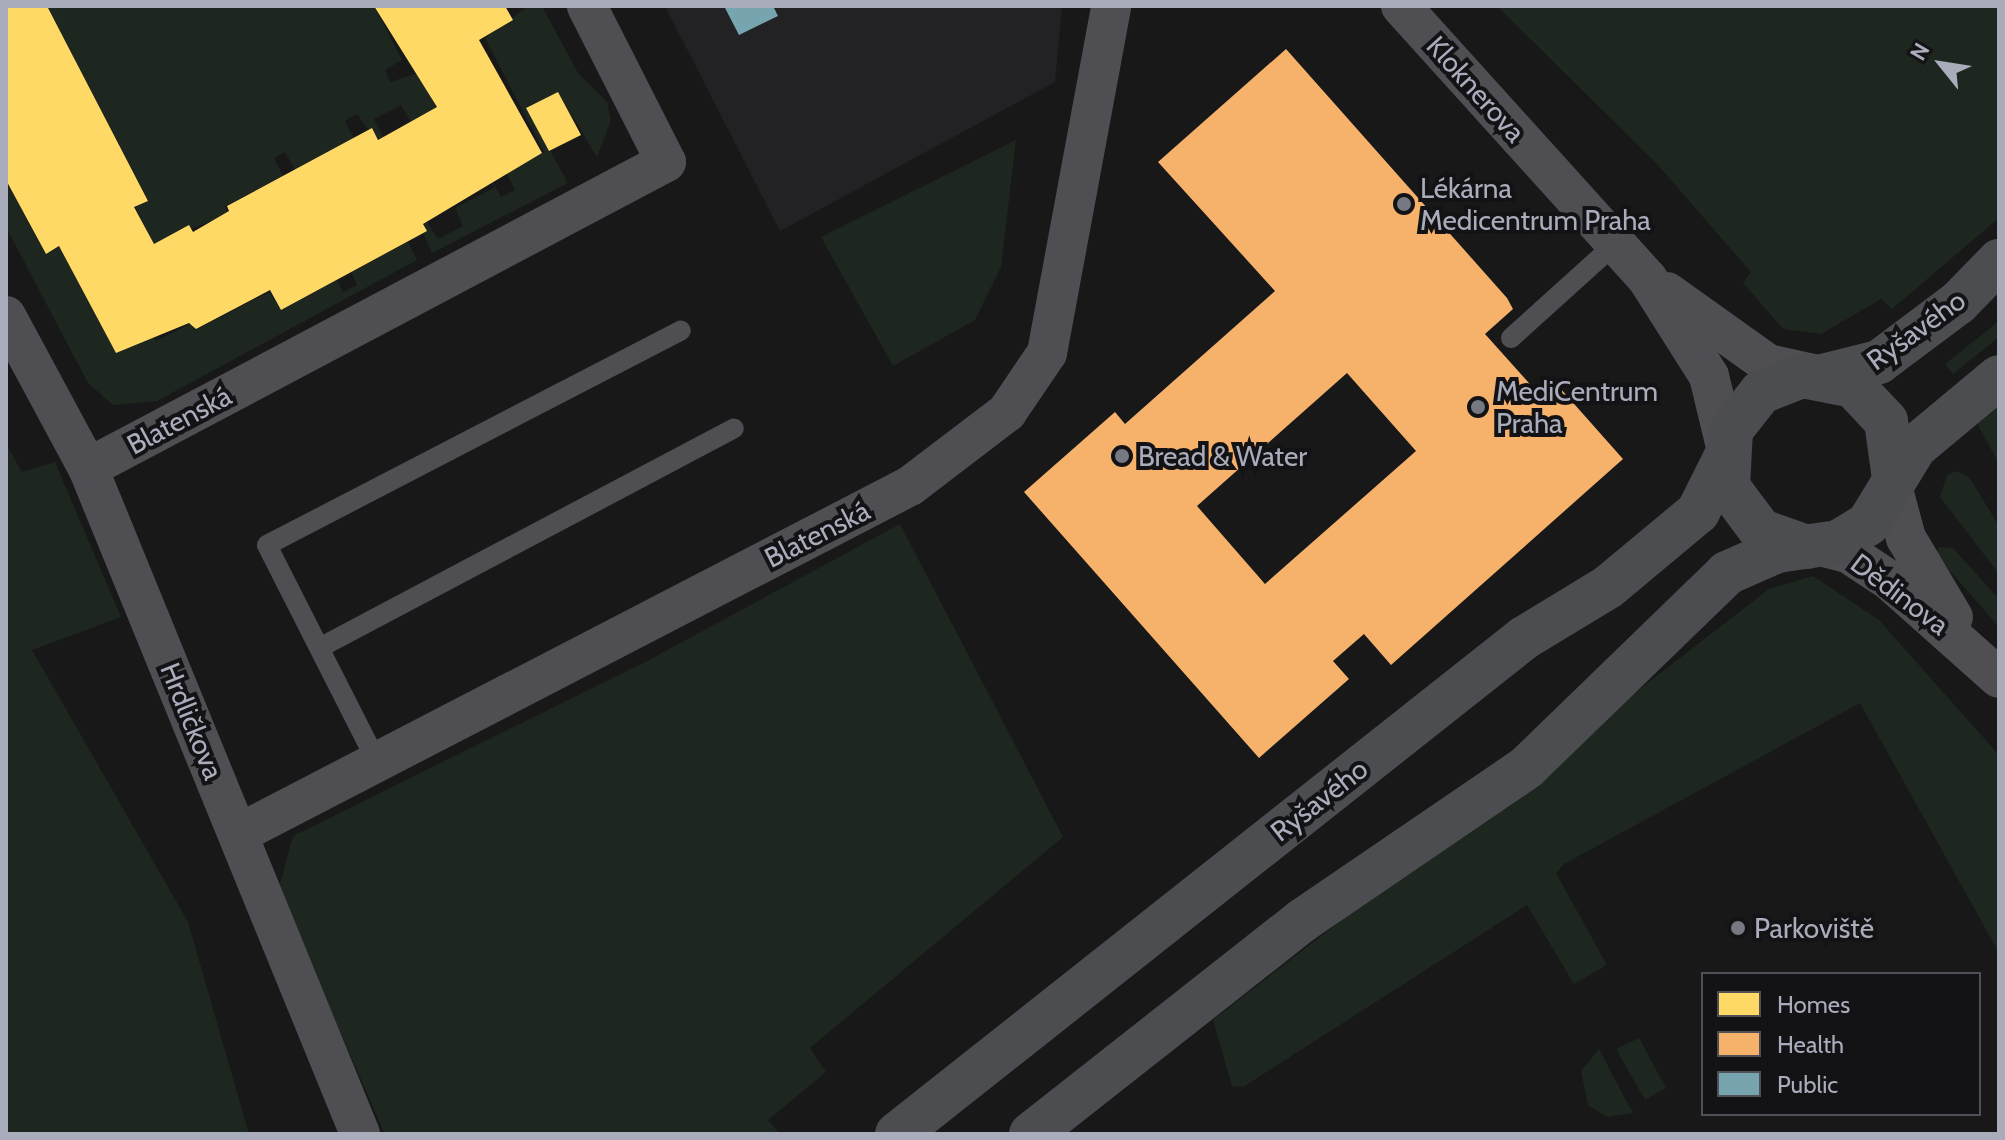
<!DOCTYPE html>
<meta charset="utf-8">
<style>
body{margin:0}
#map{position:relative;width:2005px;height:1140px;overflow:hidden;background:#181819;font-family:Cabin,sans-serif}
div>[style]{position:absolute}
.built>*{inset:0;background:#222225}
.green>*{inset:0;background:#1e2620}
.homes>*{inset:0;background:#ffd966}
.health>*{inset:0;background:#f6b26b}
.public>*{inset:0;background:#76a5af}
.service>*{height:20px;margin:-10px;padding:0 10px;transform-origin:10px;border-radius:10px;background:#4e4e53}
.minor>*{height:40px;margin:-20px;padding:0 20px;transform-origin:20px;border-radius:20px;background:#4e4e53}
.secondary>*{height:44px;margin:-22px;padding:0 22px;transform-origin:22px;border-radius:22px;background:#4c4d51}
.dots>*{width:22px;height:22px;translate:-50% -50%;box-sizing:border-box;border:4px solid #131215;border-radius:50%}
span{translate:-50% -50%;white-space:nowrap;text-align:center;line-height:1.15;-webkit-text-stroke:8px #131215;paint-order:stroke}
.street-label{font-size:28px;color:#a9acba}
.poi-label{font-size:28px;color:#a9acba}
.left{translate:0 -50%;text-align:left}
.frame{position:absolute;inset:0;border:8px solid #a9acba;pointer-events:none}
.legend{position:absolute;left:1701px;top:972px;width:280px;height:144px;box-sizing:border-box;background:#131215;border:2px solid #4f5057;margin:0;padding:10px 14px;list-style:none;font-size:24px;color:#a9acba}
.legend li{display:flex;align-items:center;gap:16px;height:40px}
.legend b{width:40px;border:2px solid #4f5057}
.north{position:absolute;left:1901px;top:24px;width:80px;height:80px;-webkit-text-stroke:6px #131215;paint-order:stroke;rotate:300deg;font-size:22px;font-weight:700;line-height:32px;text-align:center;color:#a9acba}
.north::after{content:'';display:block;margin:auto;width:28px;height:36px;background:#a9acba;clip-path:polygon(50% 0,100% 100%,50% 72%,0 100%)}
</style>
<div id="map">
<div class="built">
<i style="clip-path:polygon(665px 6px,1062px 6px,1055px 82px,780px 231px)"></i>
</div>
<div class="green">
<i style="clip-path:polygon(47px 6px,374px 6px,402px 60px,385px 70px,390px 82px,418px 73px,437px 109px,411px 122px,401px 105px,374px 119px,383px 137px,376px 140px,357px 114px,345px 121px,354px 139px,295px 170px,285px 152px,274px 158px,283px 176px,225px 206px,229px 214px,154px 244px,135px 207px,148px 200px)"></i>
<i style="clip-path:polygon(528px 6px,542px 6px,578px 73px,607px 102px,611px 120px,597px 157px,558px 92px,526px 107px,568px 183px,432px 253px,420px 226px,427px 222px,438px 239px,463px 226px,455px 208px,494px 188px,492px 180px,501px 197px,515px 190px,506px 172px,544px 152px,485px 38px)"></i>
<i style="clip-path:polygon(1497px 6px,1999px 6px,1999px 218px,1892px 309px,1881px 299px,1821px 334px,1783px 329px,1743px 283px,1751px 272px,1657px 164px)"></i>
<i style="clip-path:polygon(1016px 140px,1001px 267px,975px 320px,893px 366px,821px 237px)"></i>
<i style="clip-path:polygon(6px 180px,45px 254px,60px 247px,116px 353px,151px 335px,156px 341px,192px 323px,195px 330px,269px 292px,281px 310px,337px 280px,343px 292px,357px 285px,351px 272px,408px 242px,417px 260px,157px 401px,113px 405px,88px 383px,6px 227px)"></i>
<i style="clip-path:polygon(1999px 321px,1999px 337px,1953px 374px,1945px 364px)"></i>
<i style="clip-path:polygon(1999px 405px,1999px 464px,1976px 421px)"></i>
<i style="clip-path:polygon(6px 444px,22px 472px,55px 462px,121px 617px,32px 650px,188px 922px,249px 1134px,6px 1134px)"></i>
<i style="clip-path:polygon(1957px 471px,1969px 477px,1999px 526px,1999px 574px,1940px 497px,1947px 475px)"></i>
<i style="clip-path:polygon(900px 524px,1063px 837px,810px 1048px,826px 1072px,768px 1120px,780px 1134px,385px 1134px,278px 891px,293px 836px,649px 660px)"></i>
<i style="clip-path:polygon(1939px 547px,1953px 548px,1999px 599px,1999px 627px,1935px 554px)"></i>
<i style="clip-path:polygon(1813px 576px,1879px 620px,1999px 755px,1999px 953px,1860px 703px,1564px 864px,1556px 873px,1607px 965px,1574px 984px,1527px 905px,1243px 1087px,1232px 1086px,1213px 1020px,1769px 589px)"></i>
<i style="clip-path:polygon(1639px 1038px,1666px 1088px,1645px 1100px,1616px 1049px)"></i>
<i style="clip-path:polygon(1599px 1049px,1630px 1108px,1634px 1113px,1607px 1117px,1588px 1105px,1581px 1071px)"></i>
</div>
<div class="homes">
<i style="clip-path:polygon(6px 6px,47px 6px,148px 201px,134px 207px,154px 244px,189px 225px,193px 232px,229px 211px,227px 206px,372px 128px,378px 140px,437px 107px,374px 6px,505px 6px,513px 20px,479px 40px,542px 153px,423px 224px,427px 231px,281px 310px,270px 290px,196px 329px,189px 323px,116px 353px,59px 246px,46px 254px,6px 180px)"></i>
<i style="clip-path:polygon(558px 92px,581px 135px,549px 151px,526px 108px)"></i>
</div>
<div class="health">
<i style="clip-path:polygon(evenodd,1286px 49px,1507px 298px,1513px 309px,1485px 334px,1545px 401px,1560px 388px,1623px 459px,1391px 665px,1364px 634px,1333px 661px,1349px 679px,1259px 758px,1024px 492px,1115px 412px,1125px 424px,1275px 291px,1158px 162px,1286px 49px,1347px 373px,1416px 451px,1265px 584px,1197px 506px,1347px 373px)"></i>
</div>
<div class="public">
<i style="clip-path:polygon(724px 6px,773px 6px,778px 16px,739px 35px)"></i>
</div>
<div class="service">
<i style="left:1511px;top:338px;width:142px;rotate:-42.1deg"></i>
<i style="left:321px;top:647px;width:467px;rotate:-27.9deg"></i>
<i style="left:377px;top:762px;width:243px;rotate:-116.9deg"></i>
<i style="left:267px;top:545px;width:466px;rotate:-27.4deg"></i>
</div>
<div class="minor">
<i style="left:1401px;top:6px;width:367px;rotate:47.9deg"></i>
<i style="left:1647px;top:278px;width:116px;rotate:57.7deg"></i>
<i style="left:1709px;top:376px;width:73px;rotate:76.5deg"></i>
<i style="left:1667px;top:292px;width:124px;rotate:35.5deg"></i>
<i style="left:1768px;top:364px;width:51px;rotate:12.4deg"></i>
<i style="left:6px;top:316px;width:173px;rotate:61.7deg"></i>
<i style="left:88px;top:468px;width:719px;rotate:67.78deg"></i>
<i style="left:88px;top:468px;width:654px;rotate:-27.9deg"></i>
<i style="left:666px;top:162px;width:175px;rotate:-116.9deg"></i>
<i style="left:1892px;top:486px;width:54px;rotate:74.9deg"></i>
<i style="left:1906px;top:538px;width:92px;rotate:59.3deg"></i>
<i style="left:1820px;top:546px;width:29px;rotate:14deg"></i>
<i style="left:1848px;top:553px;width:49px;rotate:33.4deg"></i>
<i style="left:1889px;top:580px;width:147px;rotate:41.7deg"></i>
<i style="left:238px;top:834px;width:757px;rotate:-27.38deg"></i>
<i style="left:910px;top:486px;width:122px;rotate:-37.3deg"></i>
<i style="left:1007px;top:412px;width:71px;rotate:-55.9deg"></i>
<i style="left:1047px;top:353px;width:353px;rotate:-79.5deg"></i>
</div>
<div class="secondary">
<i style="left:1822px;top:376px;width:59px;rotate:-13.8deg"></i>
<i style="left:1879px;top:362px;width:99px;rotate:-36.8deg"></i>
<i style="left:1958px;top:303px;width:59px;rotate:-45.7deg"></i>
<i style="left:1807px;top:547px;width:49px;rotate:-160.8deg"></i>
<i style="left:1761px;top:531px;width:55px;rotate:-126.9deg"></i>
<i style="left:1728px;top:487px;width:57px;rotate:-87deg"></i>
<i style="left:1731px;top:430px;width:48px;rotate:-51.7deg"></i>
<i style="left:1761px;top:392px;width:44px;rotate:-21.3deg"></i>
<i style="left:1802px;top:376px;width:52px;rotate:11.1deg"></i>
<i style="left:1853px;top:386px;width:48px;rotate:46.7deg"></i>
<i style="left:1886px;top:421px;width:59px;rotate:82.1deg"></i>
<i style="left:897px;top:1134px;width:799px;rotate:-38.35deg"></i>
<i style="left:1524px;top:638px;width:98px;rotate:-31.3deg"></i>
<i style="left:1608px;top:587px;width:117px;rotate:-39.8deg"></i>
<i style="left:1698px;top:512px;width:60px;rotate:-63.4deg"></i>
<i style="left:1031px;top:1134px;width:346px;rotate:-38.2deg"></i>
<i style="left:1303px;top:920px;width:271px;rotate:-34.3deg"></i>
<i style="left:1527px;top:767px;width:279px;rotate:-44.1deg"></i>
<i style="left:1727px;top:573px;width:55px;rotate:-23.7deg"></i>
<i style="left:1777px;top:551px;width:62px;rotate:-8.4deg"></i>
<i style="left:1838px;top:542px;width:35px;rotate:-31deg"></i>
<i style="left:1868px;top:524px;width:90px;rotate:-58.6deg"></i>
<i style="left:1915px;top:447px;width:109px;rotate:-39.8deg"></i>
</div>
<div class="dots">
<i style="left:1404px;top:204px;background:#767882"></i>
<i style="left:1478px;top:407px;background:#767882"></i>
<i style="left:1122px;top:456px;background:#767882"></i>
<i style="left:1738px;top:928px;background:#767882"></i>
</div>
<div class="street-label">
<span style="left:1476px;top:89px;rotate:48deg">Kloknerova</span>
<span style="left:1916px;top:330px;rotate:-36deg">Ryšavého</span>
<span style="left:179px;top:420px;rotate:-28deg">Blatenská</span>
<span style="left:817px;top:534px;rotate:-27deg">Blatenská</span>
<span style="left:1900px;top:594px;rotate:37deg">Dědinova</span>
<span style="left:192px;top:721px;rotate:68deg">Hrdličkova</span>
<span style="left:1319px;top:800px;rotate:-38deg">Ryšavého</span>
</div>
<div class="poi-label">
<span class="left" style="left:1420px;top:204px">Lékárna<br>Medicentrum Praha</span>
<span class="left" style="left:1496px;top:407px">MediCentrum<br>Praha</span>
<span class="left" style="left:1138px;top:456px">Bread &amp; Water</span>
<span class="left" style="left:1754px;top:928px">Parkoviště</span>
</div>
<div class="frame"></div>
<ul class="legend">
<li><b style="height:22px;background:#ffd966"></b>Homes</li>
<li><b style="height:22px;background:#f6b26b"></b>Health</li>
<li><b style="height:22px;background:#76a5af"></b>Public</li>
</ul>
<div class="north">N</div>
</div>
